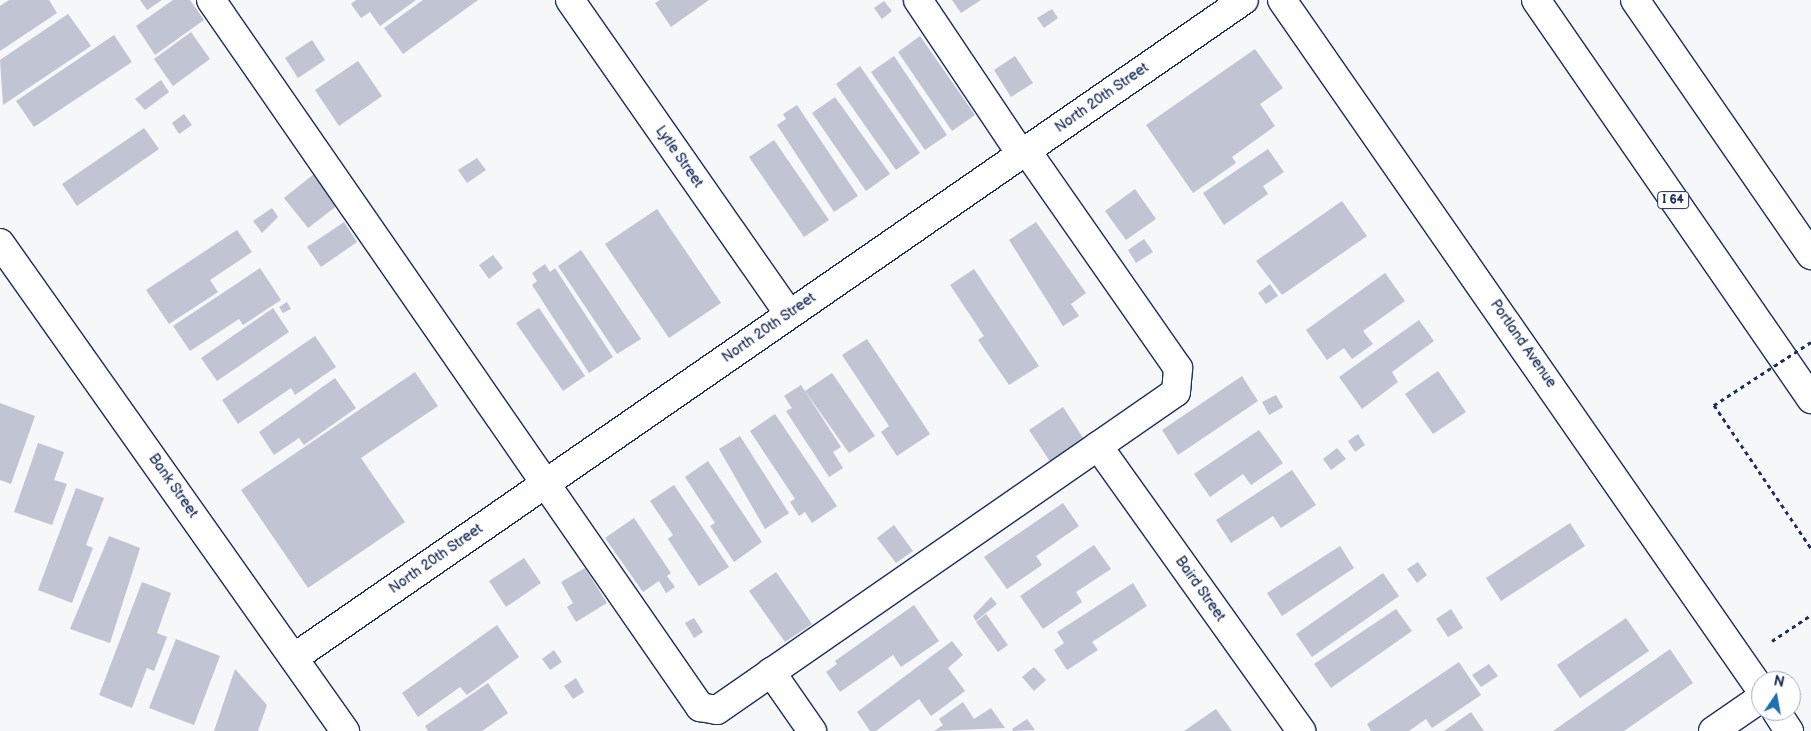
<!DOCTYPE html>
<style>
body{margin:0}
#map{position:relative;width:1811px;height:731px;overflow:hidden;background:#f6f7f9;font-family:"Balsamiq Sans",sans-serif}
div>[style]{position:absolute}
.building>*{inset:0;background:#c0c4d3}
.path>*{height:3px;margin-top:-1.5px;transform-origin:0;background:repeating-linear-gradient(90deg,#1b2f5e 0 4px,transparent 0 8px)}
.roads{filter:drop-shadow(1px 0 #1b2f5e) drop-shadow(-1px 0 #1b2f5e) drop-shadow(0 1px #1b2f5e) drop-shadow(0 -1px #1b2f5e)}
.minor>*{height:28px;margin:-14px;padding:0 14px;transform-origin:14px;border-radius:14px;background:#fff}
.highway>*{height:28px;margin:-14px;padding:0 14px;transform-origin:14px;border-radius:14px;background:#fff}
.path-bridge>*{height:3px;margin-top:-1.5px;transform-origin:0;background:repeating-linear-gradient(90deg,#1b2f5e 0 4px,transparent 0 8px)}
span{translate:-50% -50%;white-space:nowrap;text-align:center;line-height:1.15;-webkit-text-stroke:5px #fff;paint-order:stroke}
.shield-label span{padding:1px 4px;background:#fff;border:1px solid;border-radius:4px;-webkit-text-stroke-width:0}
.shield-label{font-size:12px;color:#1b2f5e;font-weight:700}
.street-label{font-size:14px;color:#1b2f5e}
.north{position:absolute;left:1751px;top:671px;width:50px;height:50px;box-sizing:border-box;background:#fff;border:1px solid #a4acbf;border-radius:50%;rotate:12deg;font-size:14px;font-weight:700;line-height:20px;text-align:center;color:#1b2f5e}
.north::after{content:'';display:block;margin:auto;width:18px;height:22px;background:#1f6fb2;clip-path:polygon(50% 0,100% 100%,50% 72%,0 100%)}
</style>
<div id="map">
<div class="building">
<i style="clip-path:polygon(9px 0,49px 0,57px 13px,0 51px,0 6px)"></i>
<i style="clip-path:polygon(140px 0,162px 0,147px 10px)"></i>
<i style="clip-path:polygon(173px 0,190px 0,204px 20px,155px 55px,136px 26px)"></i>
<i style="clip-path:polygon(356px 0,416px 0,380px 26px,370px 12px,361px 18px,351px 4px)"></i>
<i style="clip-path:polygon(423px 0,478px 0,403px 54px,384px 28px)"></i>
<i style="clip-path:polygon(660px 0,709px 0,671px 27px,655px 3px)"></i>
<i style="clip-path:polygon(952px 0,981px 0,961px 13px)"></i>
<i style="clip-path:polygon(884px 1px,892px 11px,882px 19px,874px 8px)"></i>
<i style="clip-path:polygon(1052px 9px,1058px 18px,1044px 28px,1037px 18px)"></i>
<i style="clip-path:polygon(68px 14px,91px 46px,3px 105px,0 60px)"></i>
<i style="clip-path:polygon(191px 32px,210px 59px,173px 86px,154px 59px)"></i>
<i style="clip-path:polygon(114px 35px,132px 62px,34px 127px,16px 101px)"></i>
<i style="clip-path:polygon(920px 36px,975px 115px,952px 131px,898px 52px)"></i>
<i style="clip-path:polygon(312px 40px,325px 60px,298px 78px,285px 58px)"></i>
<i style="clip-path:polygon(1255px 49px,1283px 88px,1260px 104px,1275px 126px,1232px 157px,1236px 163px,1193px 193px,1146px 125px)"></i>
<i style="clip-path:polygon(894px 56px,947px 135px,925px 150px,871px 72px)"></i>
<i style="clip-path:polygon(1015px 56px,1033px 83px,1011px 97px,994px 70px)"></i>
<i style="clip-path:polygon(358px 61px,382px 96px,339px 126px,315px 90px)"></i>
<i style="clip-path:polygon(860px 66px,920px 153px,896px 170px,836px 84px)"></i>
<i style="clip-path:polygon(161px 80px,169px 92px,145px 110px,135px 99px)"></i>
<i style="clip-path:polygon(835px 97px,890px 174px,866px 191px,812px 113px)"></i>
<i style="clip-path:polygon(797px 105px,858px 196px,834px 212px,777px 125px,786px 119px,783px 114px)"></i>
<i style="clip-path:polygon(184px 114px,192px 125px,179px 134px,172px 123px)"></i>
<i style="clip-path:polygon(144px 128px,159px 149px,77px 206px,62px 184px)"></i>
<i style="clip-path:polygon(774px 140px,829px 220px,804px 237px,749px 157px)"></i>
<i style="clip-path:polygon(1268px 149px,1284px 172px,1263px 186px,1268px 194px,1224px 225px,1203px 193px)"></i>
<i style="clip-path:polygon(477px 158px,486px 170px,467px 183px,458px 170px)"></i>
<i style="clip-path:polygon(314px 174px,338px 205px,308px 228px,284px 198px)"></i>
<i style="clip-path:polygon(1135px 189px,1156px 219px,1126px 240px,1105px 211px)"></i>
<i style="clip-path:polygon(1342px 201px,1367px 236px,1282px 295px,1256px 261px)"></i>
<i style="clip-path:polygon(272px 208px,278px 217px,262px 233px,253px 221px)"></i>
<i style="clip-path:polygon(657px 209px,721px 303px,669px 338px,605px 244px)"></i>
<i style="clip-path:polygon(344px 222px,357px 242px,321px 267px,307px 247px)"></i>
<i style="clip-path:polygon(1036px 222px,1086px 293px,1071px 304px,1079px 316px,1063px 326px,1009px 240px)"></i>
<i style="clip-path:polygon(237px 230px,252px 252px,210px 280px,218px 292px,169px 324px,146px 290px)"></i>
<i style="clip-path:polygon(1144px 239px,1153px 252px,1136px 263px,1128px 250px)"></i>
<i style="clip-path:polygon(581px 250px,641px 339px,617px 354px,558px 266px)"></i>
<i style="clip-path:polygon(493px 255px,503px 268px,489px 279px,479px 265px)"></i>
<i style="clip-path:polygon(545px 264px,550px 272px,555px 268px,613px 357px,589px 373px,532px 285px,537px 281px,532px 273px)"></i>
<i style="clip-path:polygon(260px 268px,281px 300px,243px 325px,239px 319px,190px 351px,173px 326px)"></i>
<i style="clip-path:polygon(974px 269px,1039px 366px,1009px 385px,978px 340px,984px 336px,950px 285px)"></i>
<i style="clip-path:polygon(1385px 273px,1405px 301px,1363px 331px,1373px 344px,1352px 359px,1344px 348px,1327px 360px,1306px 330px)"></i>
<i style="clip-path:polygon(1270px 284px,1278px 296px,1266px 304px,1258px 293px)"></i>
<i style="clip-path:polygon(287px 302px,291px 309px,283px 313px,279px 307px)"></i>
<i style="clip-path:polygon(273px 308px,289px 332px,217px 381px,201px 358px)"></i>
<i style="clip-path:polygon(539px 308px,585px 376px,563px 391px,516px 323px)"></i>
<i style="clip-path:polygon(1419px 320px,1434px 341px,1392px 372px,1398px 382px,1362px 409px,1339px 377px)"></i>
<i style="clip-path:polygon(315px 336px,336px 367px,295px 395px,291px 388px,238px 424px,222px 400px)"></i>
<i style="clip-path:polygon(867px 339px,930px 434px,897px 456px,881px 432px,889px 426px,842px 355px)"></i>
<i style="clip-path:polygon(1438px 371px,1466px 412px,1433px 434px,1405px 394px)"></i>
<i style="clip-path:polygon(415px 372px,438px 406px,361px 458px,405px 522px,308px 588px,241px 490px)"></i>
<i style="clip-path:polygon(832px 373px,875px 436px,849px 453px,805px 391px)"></i>
<i style="clip-path:polygon(1242px 376px,1258px 401px,1178px 455px,1162px 430px)"></i>
<i style="clip-path:polygon(335px 378px,356px 408px,304px 445px,299px 438px,274px 455px,259px 432px)"></i>
<i style="clip-path:polygon(801px 385px,841px 447px,833px 452px,843px 468px,829px 477px,786px 411px,792px 408px,784px 396px)"></i>
<i style="clip-path:polygon(1276px 395px,1283px 407px,1269px 415px,1262px 402px)"></i>
<i style="clip-path:polygon(0 403px,35px 416px,11px 484px,0 480px)"></i>
<i style="clip-path:polygon(1063px 407px,1087px 444px,1053px 466px,1029px 430px)"></i>
<i style="clip-path:polygon(775px 414px,837px 506px,812px 523px,805px 512px,799px 516px,790px 502px,795px 499px,750px 431px)"></i>
<i style="clip-path:polygon(1259px 430px,1283px 463px,1251px 485px,1243px 474px,1210px 497px,1194px 474px)"></i>
<i style="clip-path:polygon(1358px 434px,1365px 445px,1355px 452px,1348px 441px)"></i>
<i style="clip-path:polygon(740px 436px,789px 513px,765px 529px,719px 449px)"></i>
<i style="clip-path:polygon(38px 443px,64px 452px,54px 480px,67px 484px,52px 525px,14px 512px)"></i>
<i style="clip-path:polygon(1337px 448px,1346px 459px,1331px 470px,1323px 459px)"></i>
<i style="clip-path:polygon(708px 461px,762px 542px,734px 562px,710px 526px,715px 523px,685px 477px)"></i>
<i style="clip-path:polygon(1292px 470px,1316px 505px,1281px 528px,1273px 516px,1231px 543px,1216px 520px)"></i>
<i style="clip-path:polygon(674px 485px,729px 567px,699px 586px,668px 539px,673px 535px,650px 501px)"></i>
<i style="clip-path:polygon(76px 488px,104px 498px,86px 545px,93px 548px,72px 603px,38px 590px)"></i>
<i style="clip-path:polygon(1063px 503px,1079px 526px,1036px 556px,1042px 565px,1007px 589px,984px 557px)"></i>
<i style="clip-path:polygon(634px 518px,671px 573px,667px 576px,675px 587px,666px 593px,659px 581px,643px 592px,605px 538px)"></i>
<i style="clip-path:polygon(1570px 523px,1585px 546px,1501px 601px,1486px 578px)"></i>
<i style="clip-path:polygon(894px 525px,913px 551px,896px 563px,877px 538px)"></i>
<i style="clip-path:polygon(109px 536px,140px 548px,110px 643px,70px 629px)"></i>
<i style="clip-path:polygon(1094px 545px,1111px 569px,1076px 592px,1082px 602px,1043px 629px,1020px 596px)"></i>
<i style="clip-path:polygon(1340px 546px,1354px 568px,1282px 616px,1267px 593px)"></i>
<i style="clip-path:polygon(524px 558px,541px 583px,506px 607px,489px 581px)"></i>
<i style="clip-path:polygon(1418px 562px,1427px 575px,1417px 583px,1407px 569px)"></i>
<i style="clip-path:polygon(585px 568px,607px 603px,576px 622px,567px 607px,573px 603px,561px 582px)"></i>
<i style="clip-path:polygon(776px 572px,812px 624px,785px 642px,749px 591px)"></i>
<i style="clip-path:polygon(1383px 573px,1399px 596px,1312px 657px,1296px 634px)"></i>
<i style="clip-path:polygon(142px 582px,171px 593px,157px 633px,167px 637px,154px 671px,147px 668px,132px 708px,99px 695px)"></i>
<i style="clip-path:polygon(1133px 583px,1147px 606px,1092px 642px,1098px 650px,1067px 670px,1054px 650px,1064px 643px,1057px 632px)"></i>
<i style="clip-path:polygon(991px 597px,997px 604px,976px 621px,973px 616px)"></i>
<i style="clip-path:polygon(914px 605px,939px 641px,901px 667px,893px 655px,840px 692px,826px 672px,837px 664px,835px 661px)"></i>
<i style="clip-path:polygon(1396px 609px,1412px 631px,1331px 688px,1314px 664px)"></i>
<i style="clip-path:polygon(1451px 609px,1463px 628px,1448px 637px,1436px 619px)"></i>
<i style="clip-path:polygon(986px 614px,1008px 645px,998px 652px,976px 622px)"></i>
<i style="clip-path:polygon(694px 618px,703px 632px,694px 638px,685px 623px)"></i>
<i style="clip-path:polygon(1626px 618px,1649px 651px,1580px 698px,1557px 665px)"></i>
<i style="clip-path:polygon(497px 625px,519px 657px,467px 695px,460px 687px,418px 717px,402px 693px)"></i>
<i style="clip-path:polygon(176px 639px,220px 656px,194px 725px,149px 708px)"></i>
<i style="clip-path:polygon(952px 641px,963px 655px,948px 668px,965px 691px,931px 716px,919px 699px,876px 731px,870px 731px,857px 712px)"></i>
<i style="clip-path:polygon(1670px 649px,1693px 683px,1624px 731px,1553px 731px)"></i>
<i style="clip-path:polygon(554px 650px,562px 662px,550px 670px,542px 659px)"></i>
<i style="clip-path:polygon(1459px 662px,1481px 695px,1432px 728px,1426px 719px,1409px 731px,1371px 731px,1367px 724px)"></i>
<i style="clip-path:polygon(1489px 664px,1498px 676px,1481px 687px,1472px 675px)"></i>
<i style="clip-path:polygon(1034px 667px,1046px 680px,1034px 691px,1022px 677px)"></i>
<i style="clip-path:polygon(235px 669px,267px 705px,258px 731px,214px 731px)"></i>
<i style="clip-path:polygon(576px 678px,584px 692px,573px 699px,564px 686px)"></i>
<i style="clip-path:polygon(488px 683px,508px 713px,482px 731px,428px 731px,425px 726px)"></i>
<i style="clip-path:polygon(963px 702px,974px 719px,991px 708px,1005px 728px,934px 731px,943px 725px,939px 719px)"></i>
<i style="clip-path:polygon(1216px 709px,1232px 731px,1184px 731px)"></i>
<i style="clip-path:polygon(1471px 712px,1484px 731px,1444px 731px)"></i>
<i style="clip-path:polygon(1027px 719px,1035px 730px,1013px 731px,1012px 729px)"></i>
</div>
<div class="path">
<i style="left:1772px;top:641px;width:47px;rotate:-33.7deg"></i>
</div>
<div class="roads">
<div class="minor">
<i style="left:211px;top:0;width:860px;rotate:55.33deg"></i>
<i style="left:700px;top:707px;width:17px;rotate:10deg"></i>
<i style="left:717px;top:710px;width:558px;rotate:-34.71deg"></i>
<i style="left:1176px;top:392px;width:24px;rotate:-85deg"></i>
<i style="left:1178px;top:368px;width:266px;rotate:-124.9deg"></i>
<i style="left:570px;top:0;width:383px;rotate:55.1deg"></i>
<i style="left:918px;top:0;width:185px;rotate:56.2deg"></i>
<i style="left:1282px;top:0;width:840px;rotate:55.23deg"></i>
<i style="left:0;top:243px;width:598px;rotate:54.74deg"></i>
<i style="left:1098px;top:446px;width:350px;rotate:54.5deg"></i>
<i style="left:295px;top:657px;width:1154px;rotate:-34.7deg"></i>
<i style="left:771px;top:672px;width:72px;rotate:55.2deg"></i>
<i style="left:1776px;top:711px;width:24px;rotate:57deg"></i>
<i style="left:1713px;top:731px;width:58px;rotate:-34.5deg"></i>
</div>
<div class="highway">
<i style="left:1536px;top:0;width:485px;rotate:55.4deg"></i>
<i style="left:1635px;top:0;width:310px;rotate:55.4deg"></i>
</div>
</div>
<div class="path-bridge">
<i style="left:1811px;top:342px;width:116px;rotate:147deg"></i>
<i style="left:1714px;top:405px;width:173px;rotate:55.9deg"></i>
</div>
<div class="shield-label">
<span style="left:1673px;top:200px">I 64</span>
</div>
<div class="street-label">
<span style="left:1102px;top:98px;rotate:-35deg">North 20th Street</span>
<span style="left:679px;top:157px;rotate:55deg">Lytle Street</span>
<span style="left:769px;top:328px;rotate:-35deg">North 20th Street</span>
<span style="left:1523px;top:344px;rotate:55deg">Portland Avenue</span>
<span style="left:173px;top:486px;rotate:55deg">Bank Street</span>
<span style="left:436px;top:559px;rotate:-35deg">North 20th Street</span>
<span style="left:1200px;top:589px;rotate:55deg">Baird Street</span>
</div>
<div class="north">N</div>
</div>
